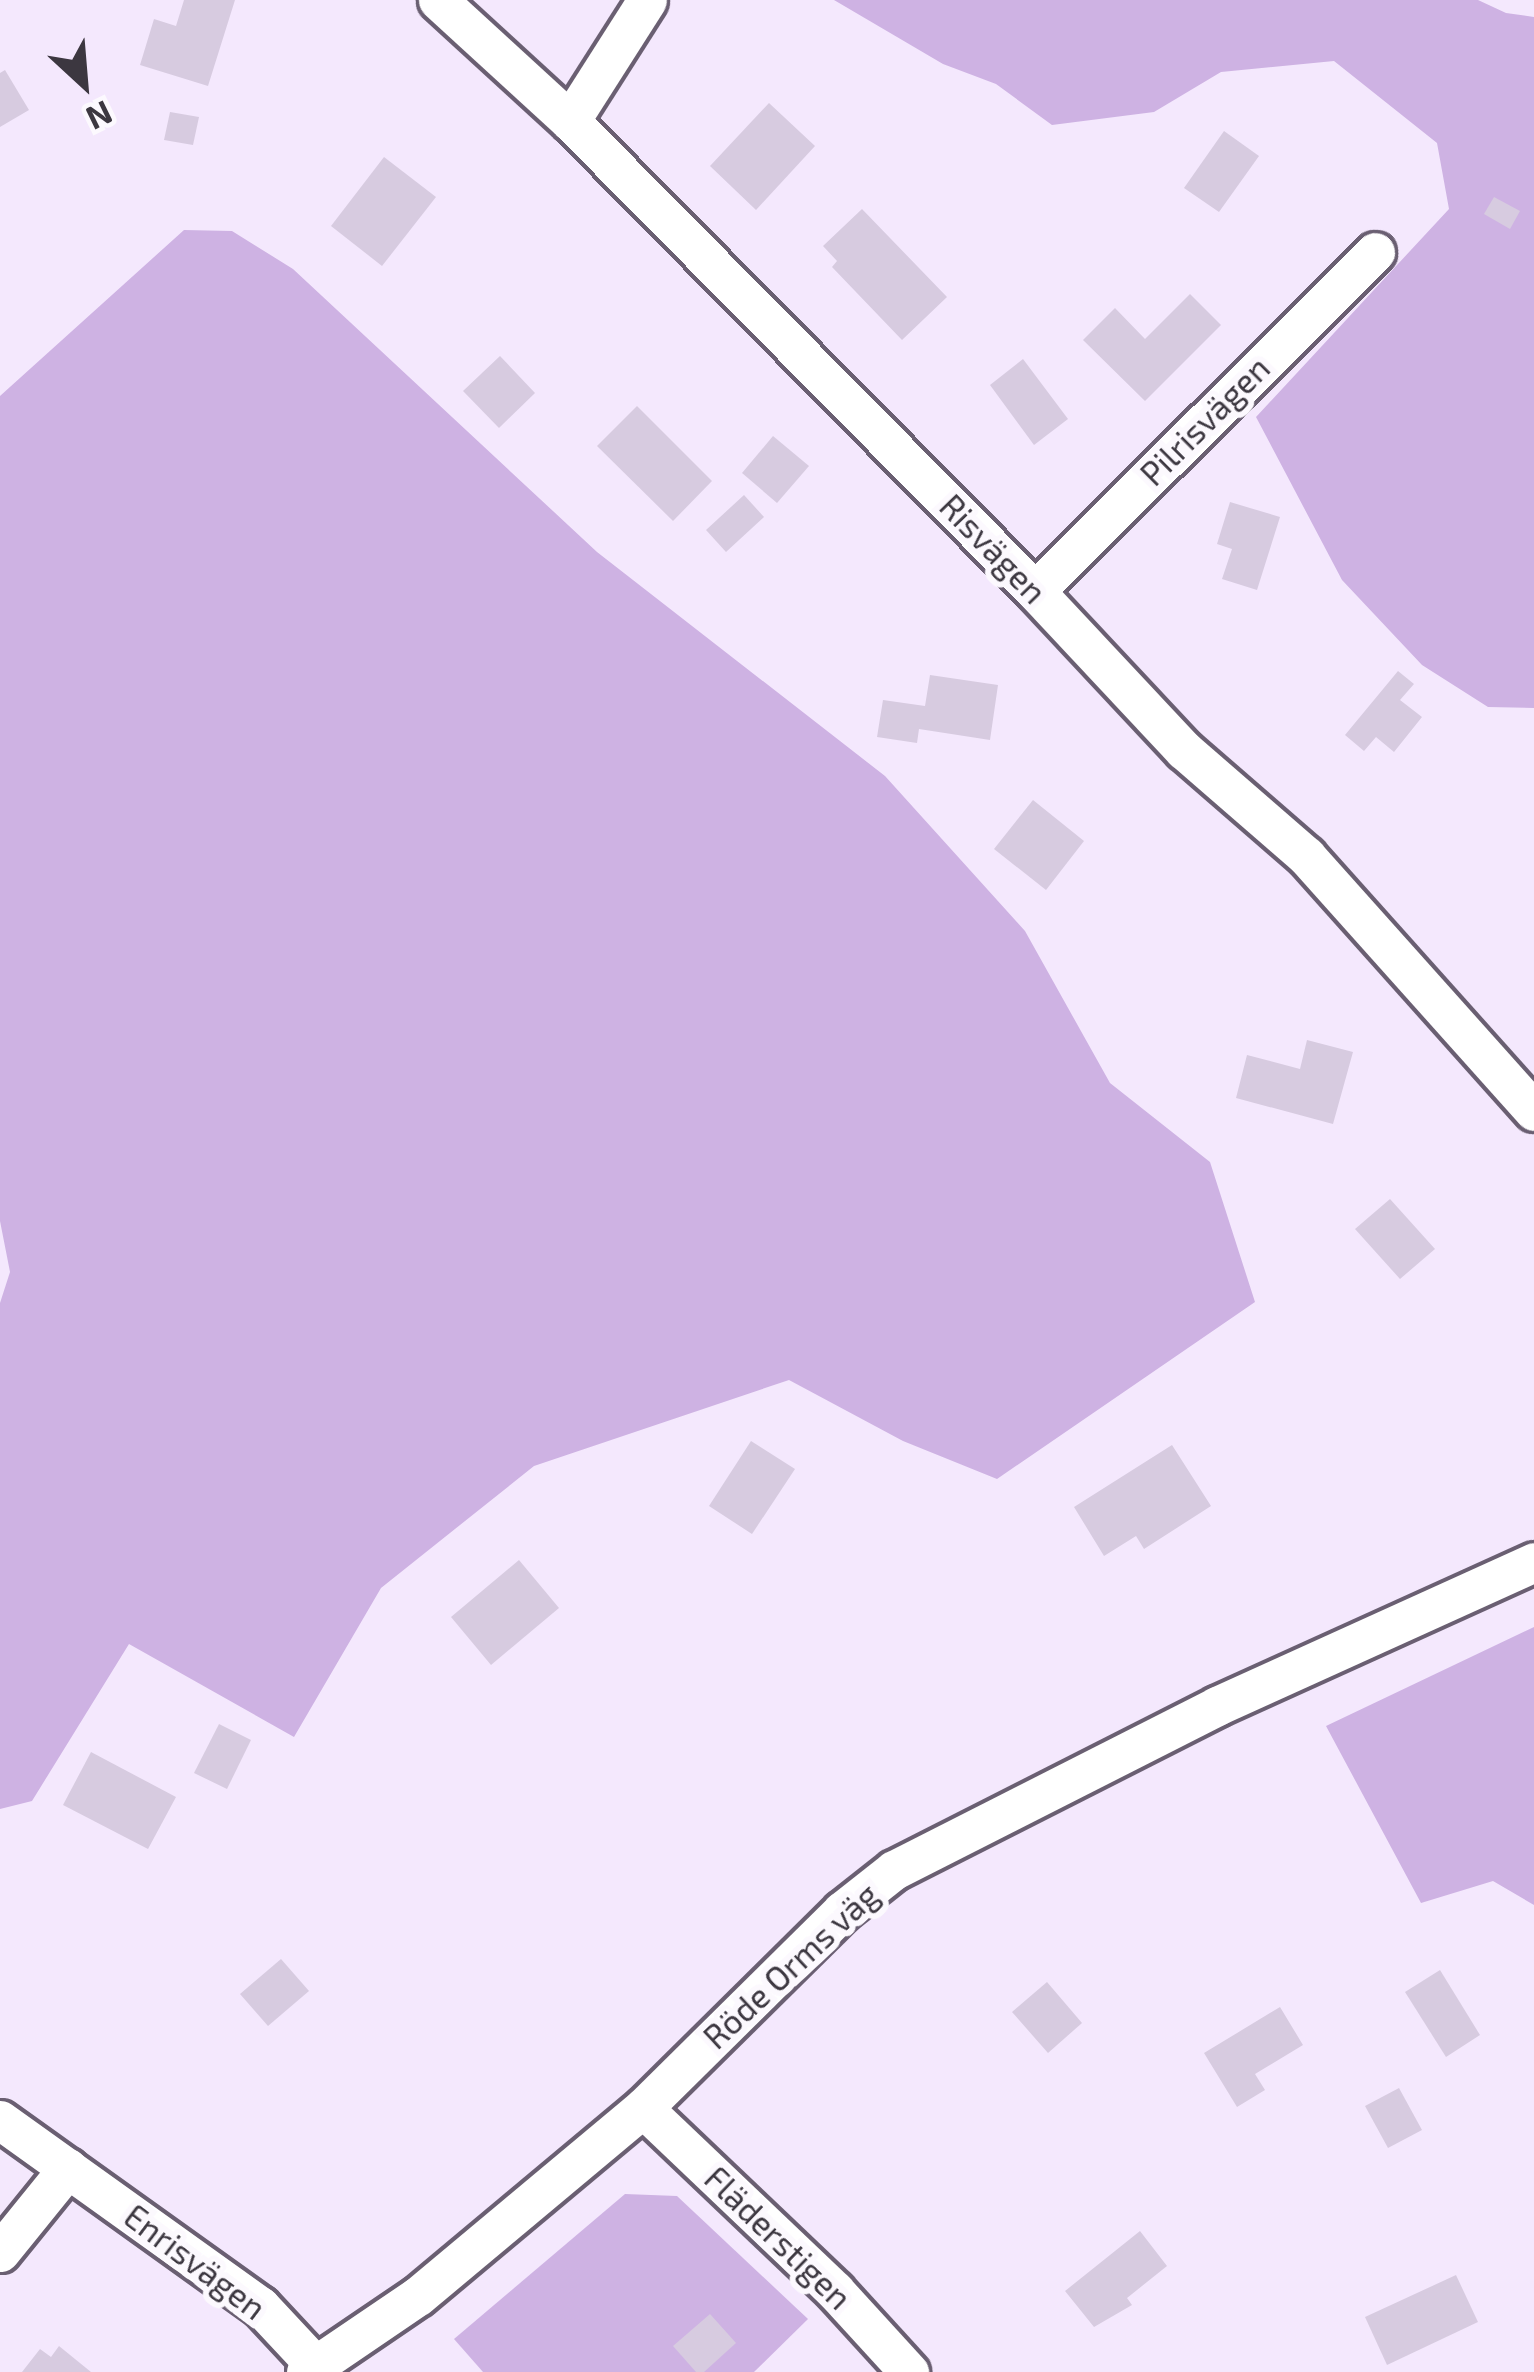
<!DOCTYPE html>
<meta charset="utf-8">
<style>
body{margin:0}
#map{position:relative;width:1534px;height:2372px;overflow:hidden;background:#f4e8fd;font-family:"Exo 2",sans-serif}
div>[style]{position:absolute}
.green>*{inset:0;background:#ceb2e3}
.building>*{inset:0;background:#d7cbe0}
.roads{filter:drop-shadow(3px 0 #6a5f72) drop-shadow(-3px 0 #6a5f72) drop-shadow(0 3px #6a5f72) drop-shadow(0 -3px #6a5f72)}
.street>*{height:39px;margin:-19.5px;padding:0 19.5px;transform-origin:19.5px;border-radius:19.5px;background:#fff}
span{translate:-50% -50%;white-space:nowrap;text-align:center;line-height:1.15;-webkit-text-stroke:12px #fcf9fe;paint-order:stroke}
.street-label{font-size:33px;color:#3c3740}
.north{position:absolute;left:24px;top:24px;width:120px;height:120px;-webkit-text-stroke:9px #fcf9fe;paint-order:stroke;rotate:154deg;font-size:33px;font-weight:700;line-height:48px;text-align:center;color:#3c3740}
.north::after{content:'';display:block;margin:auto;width:42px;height:54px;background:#3c3740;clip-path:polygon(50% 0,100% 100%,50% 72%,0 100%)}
</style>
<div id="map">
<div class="green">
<i style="clip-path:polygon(834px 0,1478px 0,1506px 13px,1534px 17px,1534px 708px,1488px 707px,1422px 665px,1342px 580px,1256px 417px,1449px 209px,1437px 143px,1334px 61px,1221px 72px,1154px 112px,1052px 125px,996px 84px,943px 64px)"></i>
<i style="clip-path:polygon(184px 230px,232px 231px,293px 269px,597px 552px,885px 776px,1025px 931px,1110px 1083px,1210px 1162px,1255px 1302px,997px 1479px,903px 1441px,789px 1380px,534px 1466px,381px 1588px,294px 1737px,129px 1644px,32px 1801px,0 1809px,0 1303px,10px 1272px,0 1221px,0 396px)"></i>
<i style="clip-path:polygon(1534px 1627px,1534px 1905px,1493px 1881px,1421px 1903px,1326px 1726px)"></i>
<i style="clip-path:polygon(625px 2194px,677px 2196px,808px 2319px,754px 2372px,483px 2372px,454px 2339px)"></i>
</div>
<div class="building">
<i style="clip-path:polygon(184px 0,235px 0,208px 86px,140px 65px,154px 19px,176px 26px)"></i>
<i style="clip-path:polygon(5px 70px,29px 110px,0 127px,0 73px)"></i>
<i style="clip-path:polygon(769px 103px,815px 146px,756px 210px,710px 166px)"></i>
<i style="clip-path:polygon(170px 112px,199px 117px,193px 145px,164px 140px)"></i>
<i style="clip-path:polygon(1224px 131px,1259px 156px,1219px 212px,1184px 188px)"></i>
<i style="clip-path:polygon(384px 157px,436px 197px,382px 266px,331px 226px)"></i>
<i style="clip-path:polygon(1494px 197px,1520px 211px,1510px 229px,1484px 214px)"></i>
<i style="clip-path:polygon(862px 209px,947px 297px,902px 340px,832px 267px,837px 261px,823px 246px)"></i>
<i style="clip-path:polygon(1190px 294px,1221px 325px,1145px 401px,1083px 340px,1115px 308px,1145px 339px)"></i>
<i style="clip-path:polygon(500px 356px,535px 393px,499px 428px,463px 391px)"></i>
<i style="clip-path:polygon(1023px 359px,1068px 419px,1034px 445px,990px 385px)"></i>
<i style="clip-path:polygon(637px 406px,712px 481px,673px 521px,597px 446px)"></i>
<i style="clip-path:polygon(773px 436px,809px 466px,777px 503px,742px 473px)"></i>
<i style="clip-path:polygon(744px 495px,764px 517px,726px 552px,706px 530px)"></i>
<i style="clip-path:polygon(1230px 502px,1280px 517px,1257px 590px,1222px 579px,1232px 549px,1217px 544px)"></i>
<i style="clip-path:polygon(1398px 671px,1414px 684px,1400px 700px,1422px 717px,1394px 752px,1376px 737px,1364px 751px,1345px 735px)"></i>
<i style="clip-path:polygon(930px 675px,998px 685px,990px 740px,919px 729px,917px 743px,877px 737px,883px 700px,925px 706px)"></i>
<i style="clip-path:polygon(1033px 800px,1084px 841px,1046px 890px,994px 849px)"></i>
<i style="clip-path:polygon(1307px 1040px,1353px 1052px,1333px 1124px,1236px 1098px,1247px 1055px,1300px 1069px)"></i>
<i style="clip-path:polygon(1390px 1199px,1435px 1249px,1400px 1279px,1355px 1229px)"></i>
<i style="clip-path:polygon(751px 1441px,795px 1469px,752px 1534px,709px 1506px)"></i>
<i style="clip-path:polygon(1172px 1445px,1211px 1506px,1144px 1549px,1136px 1536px,1104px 1556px,1074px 1507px)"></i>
<i style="clip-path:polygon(519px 1560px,559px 1608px,491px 1665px,451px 1617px)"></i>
<i style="clip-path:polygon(219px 1724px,251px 1740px,227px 1789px,194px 1773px)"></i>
<i style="clip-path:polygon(91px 1752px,176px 1797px,148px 1849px,63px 1805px)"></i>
<i style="clip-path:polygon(281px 1959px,309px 1991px,268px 2026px,240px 1994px)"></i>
<i style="clip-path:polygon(1440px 1970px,1480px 2035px,1446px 2057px,1405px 1992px)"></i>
<i style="clip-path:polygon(1047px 1982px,1082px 2023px,1048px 2053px,1012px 2012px)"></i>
<i style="clip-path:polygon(1280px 2007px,1303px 2045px,1255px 2074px,1265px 2090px,1237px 2107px,1204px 2053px)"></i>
<i style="clip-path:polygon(1399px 2088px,1422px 2130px,1388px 2148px,1365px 2106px)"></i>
<i style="clip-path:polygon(1140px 2231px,1167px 2266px,1127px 2298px,1132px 2305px,1094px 2327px,1065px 2291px)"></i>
<i style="clip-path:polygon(1456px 2275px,1478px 2322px,1387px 2365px,1365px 2317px)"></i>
<i style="clip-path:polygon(710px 2314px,736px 2343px,704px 2372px,696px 2372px,673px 2346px)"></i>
<i style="clip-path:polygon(59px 2346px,91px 2372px,22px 2372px,40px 2349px,51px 2357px)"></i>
</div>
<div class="roads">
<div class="street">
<i style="left:438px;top:0;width:179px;rotate:42.5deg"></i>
<i style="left:570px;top:121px;width:661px;rotate:45.31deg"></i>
<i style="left:1035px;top:591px;width:218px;rotate:46.9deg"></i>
<i style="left:1184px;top:750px;width:162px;rotate:41deg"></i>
<i style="left:1306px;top:856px;width:342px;rotate:48.2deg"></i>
<i style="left:570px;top:121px;width:143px;rotate:-57.5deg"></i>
<i style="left:1035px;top:591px;width:480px;rotate:-44.9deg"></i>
<i style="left:643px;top:2108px;width:265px;rotate:43.6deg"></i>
<i style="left:835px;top:2291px;width:110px;rotate:47.6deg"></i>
<i style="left:0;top:2120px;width:320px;rotate:35.6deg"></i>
<i style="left:260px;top:2306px;width:79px;rotate:47deg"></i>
<i style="left:0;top:2252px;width:108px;rotate:-51deg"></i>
<i style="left:306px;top:2372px;width:135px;rotate:-34.2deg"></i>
<i style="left:418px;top:2296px;width:293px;rotate:-39.9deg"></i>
<i style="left:643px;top:2108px;width:280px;rotate:-44.7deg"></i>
<i style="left:842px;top:1911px;width:66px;rotate:-38.3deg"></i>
<i style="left:894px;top:1870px;width:362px;rotate:-26.9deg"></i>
<i style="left:1217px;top:1706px;width:348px;rotate:-24.4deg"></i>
</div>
</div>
<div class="street-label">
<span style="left:1205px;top:421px;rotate:-45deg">Pilrisvägen</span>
<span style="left:993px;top:549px;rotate:46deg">Risvägen</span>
<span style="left:791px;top:1966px;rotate:-43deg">Röde Orms väg</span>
<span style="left:778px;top:2238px;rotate:44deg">Fläderstigen</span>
<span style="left:195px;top:2262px;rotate:37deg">Enrisvägen</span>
</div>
<div class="north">N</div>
</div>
